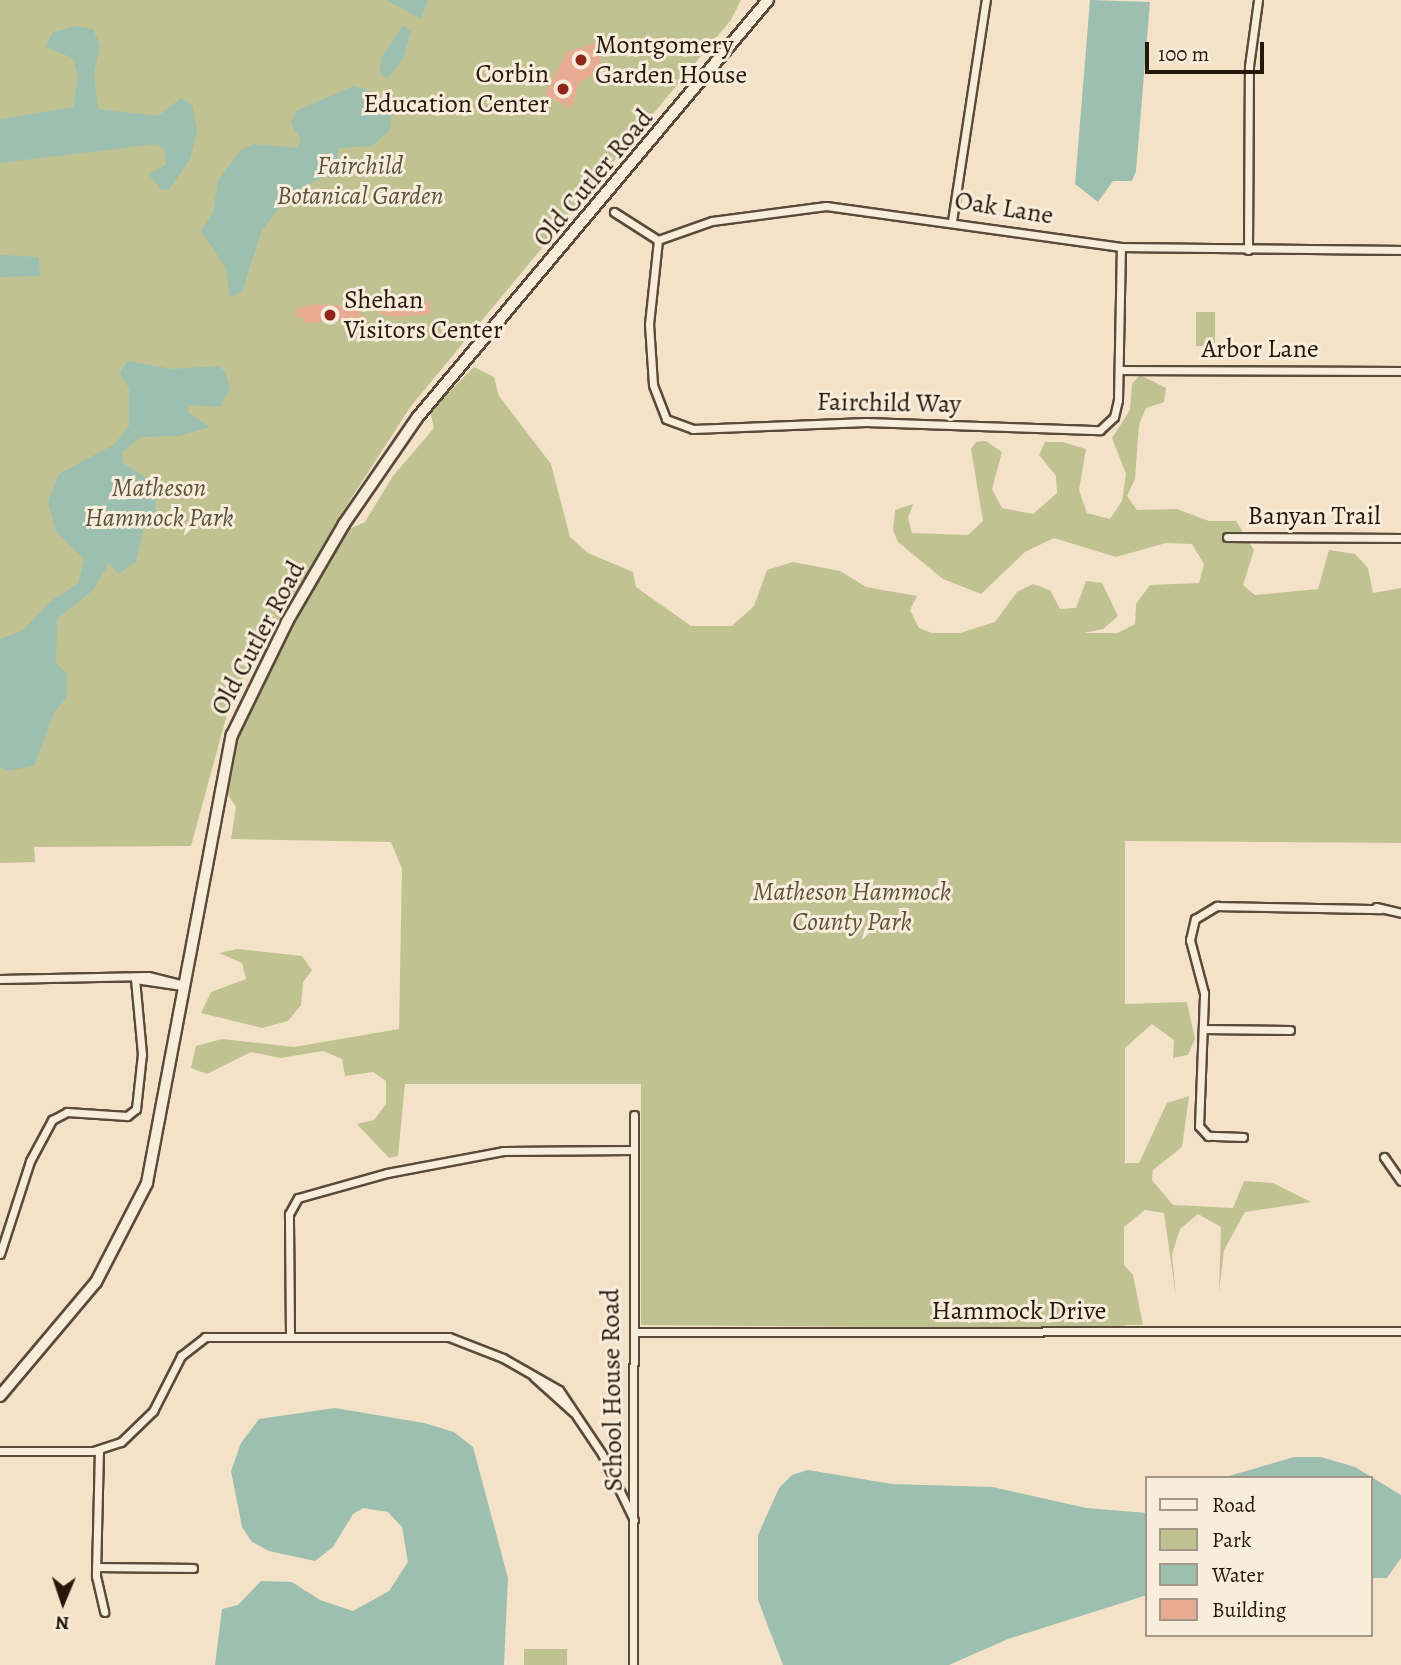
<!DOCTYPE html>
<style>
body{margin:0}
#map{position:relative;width:1401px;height:1665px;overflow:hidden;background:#f4e2c8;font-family:Alegreya,serif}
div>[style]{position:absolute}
.green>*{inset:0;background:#c0c292}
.water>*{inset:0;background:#9dbfaf}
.building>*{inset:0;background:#e8ac94}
.roads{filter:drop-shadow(2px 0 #5a4a3a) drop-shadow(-2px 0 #5a4a3a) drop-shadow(0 2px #5a4a3a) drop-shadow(0 -2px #5a4a3a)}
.street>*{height:7px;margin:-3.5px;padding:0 3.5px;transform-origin:3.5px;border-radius:3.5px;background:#f8ecdb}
.secondary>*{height:10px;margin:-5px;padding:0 5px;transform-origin:5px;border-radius:5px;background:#f8ecdb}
.dots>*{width:19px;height:19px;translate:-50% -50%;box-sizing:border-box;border:4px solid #f8ecdb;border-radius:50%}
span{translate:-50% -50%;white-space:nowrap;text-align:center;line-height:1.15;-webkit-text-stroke:6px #f8ecdb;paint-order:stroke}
.poi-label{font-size:26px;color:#26170b}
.left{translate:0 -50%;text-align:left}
.right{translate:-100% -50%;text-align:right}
.park-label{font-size:26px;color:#5c533a;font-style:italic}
.street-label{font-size:26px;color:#26170b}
.legend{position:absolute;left:1145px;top:1476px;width:228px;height:161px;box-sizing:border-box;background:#f8ecdb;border:2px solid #a49788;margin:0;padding:9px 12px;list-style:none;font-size:21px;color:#26170b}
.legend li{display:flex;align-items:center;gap:14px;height:35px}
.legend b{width:35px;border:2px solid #a49788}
.north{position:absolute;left:28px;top:1567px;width:70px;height:70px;-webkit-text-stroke:5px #f8ecdb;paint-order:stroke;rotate:182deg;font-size:19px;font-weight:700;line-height:28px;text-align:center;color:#26170b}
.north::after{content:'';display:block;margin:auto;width:24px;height:32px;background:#26170b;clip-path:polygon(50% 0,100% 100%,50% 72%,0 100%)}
.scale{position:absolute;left:1145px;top:42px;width:119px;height:32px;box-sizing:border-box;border:4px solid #26170b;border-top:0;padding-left:9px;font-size:21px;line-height:24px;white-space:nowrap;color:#26170b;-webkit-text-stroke:5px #f8ecdb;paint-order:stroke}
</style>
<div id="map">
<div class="green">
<i style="clip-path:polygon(0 0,741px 0,731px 20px,411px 406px,350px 500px,231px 700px,191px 846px,34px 847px,35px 862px,0 863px)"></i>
<i style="clip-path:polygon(1196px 312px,1215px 312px,1215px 346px,1196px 346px)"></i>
<i style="clip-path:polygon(474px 367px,494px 377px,499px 396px,551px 464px,570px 537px,588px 553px,633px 572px,636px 587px,691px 626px,732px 626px,754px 606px,767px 570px,793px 562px,840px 571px,866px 587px,917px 596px,910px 610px,919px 628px,932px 633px,960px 633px,995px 622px,1017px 592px,1033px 584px,1050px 590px,1060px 609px,1076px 608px,1086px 581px,1102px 583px,1118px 616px,1103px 629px,1084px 633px,1118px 633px,1135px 624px,1136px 604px,1150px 585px,1199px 583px,1204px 564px,1192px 544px,1166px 543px,1116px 557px,1054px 538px,1025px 552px,981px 594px,943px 579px,898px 542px,893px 530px,895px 510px,913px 504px,908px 518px,912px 533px,968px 535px,983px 521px,971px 449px,976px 442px,986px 441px,1002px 452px,992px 489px,1002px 508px,1033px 514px,1057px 493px,1056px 476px,1039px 455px,1045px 442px,1062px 442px,1086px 449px,1079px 490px,1087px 513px,1110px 519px,1122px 501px,1126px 474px,1112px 438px,1130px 410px,1132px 384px,1140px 375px,1166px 388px,1164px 402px,1146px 408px,1139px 425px,1135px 479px,1127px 496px,1137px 510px,1177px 509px,1209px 521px,1236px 521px,1254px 550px,1243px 585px,1255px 595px,1318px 589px,1329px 550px,1355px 554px,1368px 568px,1373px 593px,1401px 588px,1401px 843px,1125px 841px,1125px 1004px,1187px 1002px,1195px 1039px,1188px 1055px,1173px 1058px,1174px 1040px,1152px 1024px,1125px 1048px,1125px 1163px,1139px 1163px,1167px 1103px,1189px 1096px,1182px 1147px,1153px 1170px,1152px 1180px,1173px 1205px,1233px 1208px,1244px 1181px,1273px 1183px,1311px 1202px,1245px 1212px,1224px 1250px,1219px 1294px,1221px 1227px,1198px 1214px,1180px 1229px,1172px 1254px,1176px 1297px,1164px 1213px,1145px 1210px,1124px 1227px,1124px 1265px,1133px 1275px,1143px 1325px,1125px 1325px,1124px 1329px,641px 1325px,641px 1084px,405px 1084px,398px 1156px,389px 1158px,357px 1124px,374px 1120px,386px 1104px,386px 1081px,373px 1072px,345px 1076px,342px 1059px,323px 1051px,280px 1058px,251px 1052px,207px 1074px,191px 1068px,196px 1046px,222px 1039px,294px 1047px,399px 1029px,402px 869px,391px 842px,231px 839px,236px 807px,227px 793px,239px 731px,296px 617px,349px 529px,365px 522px,393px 476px,434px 428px,430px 411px)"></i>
<i style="clip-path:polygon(237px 949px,302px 956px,312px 970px,303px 982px,301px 1005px,288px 1021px,262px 1028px,201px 1013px,211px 992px,246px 979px,242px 963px,219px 953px)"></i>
<i style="clip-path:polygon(524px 1649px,567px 1649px,567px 1665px,524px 1665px)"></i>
</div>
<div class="water">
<i style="clip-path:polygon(386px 0,428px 0,421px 19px)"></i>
<i style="clip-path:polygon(1090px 0,1150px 2px,1136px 171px,1132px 181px,1113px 181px,1098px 202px,1075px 184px)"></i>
<i style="clip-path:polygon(403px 25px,411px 32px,403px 59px,387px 79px,380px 73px,381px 58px)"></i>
<i style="clip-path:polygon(76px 26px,93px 29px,100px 45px,94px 74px,98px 109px,158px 116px,181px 98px,192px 105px,197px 131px,190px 159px,169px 190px,162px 190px,148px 174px,166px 165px,164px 149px,157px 144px,0 163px,0 119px,73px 107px,78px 77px,73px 58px,45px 47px,53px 32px)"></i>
<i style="clip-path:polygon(354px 86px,375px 93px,392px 112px,389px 131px,372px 146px,339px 148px,335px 171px,290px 194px,262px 230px,242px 292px,230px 297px,226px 268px,201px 231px,213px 213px,218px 180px,241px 150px,254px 144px,297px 148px,301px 141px,291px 123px,296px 111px)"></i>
<i style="clip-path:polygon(0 255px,39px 257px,40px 276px,0 277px)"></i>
<i style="clip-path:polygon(127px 361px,172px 369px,218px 366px,225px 371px,230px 389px,220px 407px,189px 405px,188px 412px,209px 427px,179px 436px,141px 437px,122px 452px,123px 463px,157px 485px,155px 522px,144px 526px,136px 562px,118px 574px,109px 563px,93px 590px,57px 619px,56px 663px,67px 674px,67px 697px,54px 713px,34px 766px,7px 771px,0 767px,0 639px,22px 631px,50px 602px,78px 583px,84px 559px,56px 532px,48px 501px,59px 474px,115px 444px,129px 426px,129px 389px,120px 373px)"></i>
<i style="clip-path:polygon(335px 1408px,424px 1423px,454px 1432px,473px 1447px,508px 1578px,504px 1665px,215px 1665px,222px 1609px,238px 1605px,261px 1581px,292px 1582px,320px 1600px,353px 1611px,389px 1591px,408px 1562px,402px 1527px,388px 1512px,363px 1508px,353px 1514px,333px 1547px,315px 1561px,269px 1551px,252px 1542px,242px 1527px,231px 1471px,241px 1443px,259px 1419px)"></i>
<i style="clip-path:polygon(1294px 1457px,1321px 1457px,1355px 1467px,1401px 1495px,1401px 1558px,1387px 1578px,1371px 1578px,1371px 1478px,1222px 1478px)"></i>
<i style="clip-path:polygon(808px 1470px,892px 1484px,993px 1487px,1086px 1508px,1147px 1513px,1147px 1595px,1008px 1639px,949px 1665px,783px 1665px,758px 1600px,758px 1535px,779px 1488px,792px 1475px)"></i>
</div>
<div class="building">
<i style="clip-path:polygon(601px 41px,600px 70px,579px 83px,571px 109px,545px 94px,567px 52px)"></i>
<i style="clip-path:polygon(390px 299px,421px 300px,430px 304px,430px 314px,390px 317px,380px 313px,381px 303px)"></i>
<i style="clip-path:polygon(316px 304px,357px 307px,363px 319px,303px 323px,303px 317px,296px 317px,296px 309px)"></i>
</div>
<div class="roads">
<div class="street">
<i style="left:614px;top:212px;width:52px;rotate:32.5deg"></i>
<i style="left:952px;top:221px;width:224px;rotate:-81.3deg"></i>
<i style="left:658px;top:240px;width:84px;rotate:96.1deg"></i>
<i style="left:649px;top:324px;width:61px;rotate:86.2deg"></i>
<i style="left:653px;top:385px;width:36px;rotate:69deg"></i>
<i style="left:666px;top:419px;width:29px;rotate:20deg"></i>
<i style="left:693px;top:429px;width:173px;rotate:-2.3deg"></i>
<i style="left:866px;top:422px;width:234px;rotate:2deg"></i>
<i style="left:1100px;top:430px;width:19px;rotate:-43deg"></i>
<i style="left:1114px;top:417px;width:17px;rotate:-77deg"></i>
<i style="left:1118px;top:400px;width:153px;rotate:-88.9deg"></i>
<i style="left:658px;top:240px;width:57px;rotate:-19.4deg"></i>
<i style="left:712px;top:221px;width:115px;rotate:-7.5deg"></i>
<i style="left:826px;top:206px;width:298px;rotate:7.9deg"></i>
<i style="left:1121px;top:247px;width:280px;rotate:0.6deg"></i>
<i style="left:1248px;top:250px;width:184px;rotate:-89.7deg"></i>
<i style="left:1249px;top:66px;width:67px;rotate:-82.2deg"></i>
<i style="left:1119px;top:370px;width:282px;rotate:0.2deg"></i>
<i style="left:1227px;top:537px;width:174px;rotate:0.3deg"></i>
<i style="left:1376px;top:907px;width:26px;rotate:13deg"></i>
<i style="left:0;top:979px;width:148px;rotate:-1.2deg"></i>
<i style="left:148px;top:976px;width:38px;rotate:14deg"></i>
<i style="left:135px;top:979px;width:48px;rotate:8.5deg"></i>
<i style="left:1203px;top:1029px;width:87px;rotate:0.7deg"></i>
<i style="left:1243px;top:1137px;width:35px;rotate:-178deg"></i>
<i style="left:1208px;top:1136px;width:13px;rotate:-132deg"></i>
<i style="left:1199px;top:1126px;width:133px;rotate:-87.8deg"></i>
<i style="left:1204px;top:993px;width:55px;rotate:-104.8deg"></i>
<i style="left:1190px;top:940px;width:22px;rotate:-77deg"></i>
<i style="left:1195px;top:919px;width:26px;rotate:-31deg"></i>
<i style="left:1217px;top:906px;width:163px;rotate:1.1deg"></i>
<i style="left:1384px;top:1157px;width:29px;rotate:55deg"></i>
<i style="left:0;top:1254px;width:98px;rotate:-72.1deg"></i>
<i style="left:30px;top:1161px;width:47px;rotate:-61.8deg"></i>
<i style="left:52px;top:1120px;width:17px;rotate:-28deg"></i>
<i style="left:67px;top:1112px;width:60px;rotate:3.8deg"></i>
<i style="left:127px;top:1116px;width:11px;rotate:-38deg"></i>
<i style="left:136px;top:1109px;width:55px;rotate:-83.8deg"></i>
<i style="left:142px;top:1054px;width:75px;rotate:-95.3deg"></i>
<i style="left:637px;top:1332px;width:764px;rotate:-0.07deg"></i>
<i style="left:290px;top:1334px;width:120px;rotate:-90.5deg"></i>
<i style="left:289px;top:1214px;width:18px;rotate:-61deg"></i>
<i style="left:298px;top:1198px;width:92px;rotate:-15.7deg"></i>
<i style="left:387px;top:1173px;width:118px;rotate:-10.7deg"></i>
<i style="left:503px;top:1151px;width:130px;rotate:-0.4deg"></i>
<i style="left:534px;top:1377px;width:52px;rotate:41.9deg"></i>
<i style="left:99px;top:1450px;width:126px;rotate:91.4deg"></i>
<i style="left:96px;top:1576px;width:37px;rotate:77deg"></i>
<i style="left:0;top:1451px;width:93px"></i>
<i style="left:93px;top:1451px;width:29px;rotate:-18deg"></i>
<i style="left:121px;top:1442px;width:45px;rotate:-44.1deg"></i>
<i style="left:153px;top:1411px;width:62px;rotate:-63deg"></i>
<i style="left:181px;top:1356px;width:31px;rotate:-38deg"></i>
<i style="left:205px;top:1337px;width:244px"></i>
<i style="left:449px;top:1337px;width:58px;rotate:21.3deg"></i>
<i style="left:503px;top:1358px;width:64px;rotate:29.7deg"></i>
<i style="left:559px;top:1390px;width:77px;rotate:56.1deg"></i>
<i style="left:602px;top:1454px;width:73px;rotate:64.1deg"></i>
<i style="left:96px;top:1567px;width:97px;rotate:0.6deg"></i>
<i style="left:633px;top:1665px;width:550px;rotate:-89.9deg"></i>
</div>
<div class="secondary">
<i style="left:0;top:1396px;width:149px;rotate:-49.9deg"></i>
<i style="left:96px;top:1282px;width:111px;rotate:-62.7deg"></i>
<i style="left:147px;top:1183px;width:456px;rotate:-79.3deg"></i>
<i style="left:232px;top:735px;width:126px;rotate:-64deg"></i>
<i style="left:287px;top:622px;width:113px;rotate:-59.8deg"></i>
<i style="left:344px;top:524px;width:129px;rotate:-55.4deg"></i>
<i style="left:417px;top:418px;width:546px;rotate:-49.98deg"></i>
</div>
</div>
<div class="dots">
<i style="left:581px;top:60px;background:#8f2418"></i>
<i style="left:563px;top:89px;background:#8f2418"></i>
<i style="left:330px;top:315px;background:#8f2418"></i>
</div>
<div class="poi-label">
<span class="left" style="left:595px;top:60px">Montgomery<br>Garden House</span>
<span class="right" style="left:549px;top:89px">Corbin<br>Education Center</span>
<span class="left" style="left:344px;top:315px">Shehan<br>Visitors Center</span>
</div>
<div class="park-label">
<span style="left:360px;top:181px">Fairchild<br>Botanical Garden</span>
<span style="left:159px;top:503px">Matheson<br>Hammock Park</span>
<span style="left:852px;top:907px">Matheson Hammock<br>County Park</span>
</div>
<div class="street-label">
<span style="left:593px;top:178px;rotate:-50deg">Old Cutler Road</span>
<span style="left:1004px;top:208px;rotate:9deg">Oak Lane</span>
<span style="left:1260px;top:349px">Arbor Lane</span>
<span style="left:889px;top:403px;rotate:1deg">Fairchild Way</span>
<span style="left:1314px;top:516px">Banyan Trail</span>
<span style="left:258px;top:638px;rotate:-62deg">Old Cutler Road</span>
<span style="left:1019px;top:1311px">Hammock Drive</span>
<span style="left:612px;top:1390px;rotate:-91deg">School House Road</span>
</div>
<ul class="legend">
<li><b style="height:9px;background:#f8ecdb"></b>Road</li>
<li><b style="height:19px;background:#c0c292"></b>Park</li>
<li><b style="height:19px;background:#9dbfaf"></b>Water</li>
<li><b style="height:19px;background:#e8ac94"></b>Building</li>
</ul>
<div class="north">N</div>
<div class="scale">100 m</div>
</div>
